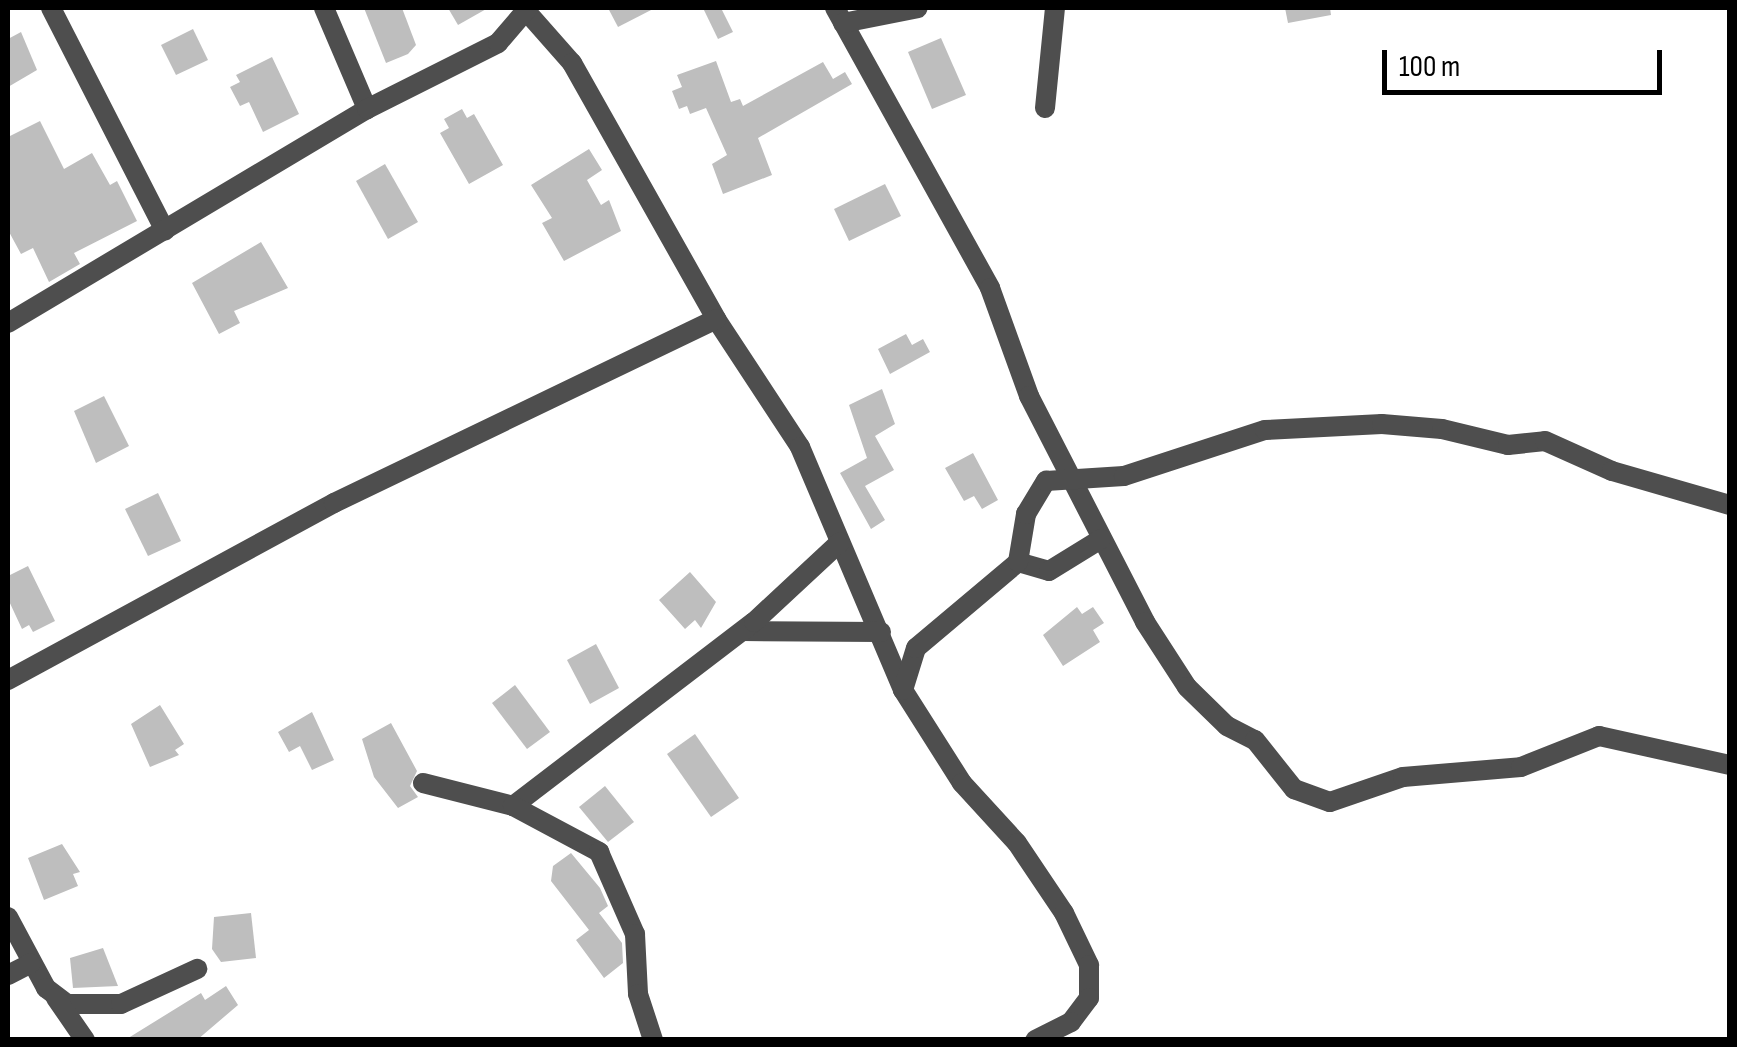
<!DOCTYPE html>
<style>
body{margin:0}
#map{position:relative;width:1737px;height:1047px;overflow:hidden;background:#fff;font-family:"Sofia Sans Condensed",sans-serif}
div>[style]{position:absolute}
.building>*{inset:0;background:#bebebe}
.minor>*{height:20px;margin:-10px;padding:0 10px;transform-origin:10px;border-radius:10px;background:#4e4e4e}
span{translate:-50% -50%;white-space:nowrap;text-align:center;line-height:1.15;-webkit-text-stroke:8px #fff;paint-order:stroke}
.frame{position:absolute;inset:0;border:10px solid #000;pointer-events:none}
.scale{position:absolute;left:1382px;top:50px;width:280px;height:45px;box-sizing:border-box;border:5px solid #000;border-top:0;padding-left:12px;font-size:30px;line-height:35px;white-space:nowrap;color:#000;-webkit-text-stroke:8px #fff;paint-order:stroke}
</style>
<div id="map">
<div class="building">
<i style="clip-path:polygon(364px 8px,402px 8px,416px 45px,408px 54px,386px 63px)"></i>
<i style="clip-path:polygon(448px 8px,488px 8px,458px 25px)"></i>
<i style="clip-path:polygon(608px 8px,655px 8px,618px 27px)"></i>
<i style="clip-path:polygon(703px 8px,721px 8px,733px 32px,718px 39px)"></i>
<i style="clip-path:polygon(1285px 8px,1330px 8px,1331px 15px,1288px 23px)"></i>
<i style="clip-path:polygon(193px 29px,208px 60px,176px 75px,161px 45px)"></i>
<i style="clip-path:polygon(21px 32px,37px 70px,8px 87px,8px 39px)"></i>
<i style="clip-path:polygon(941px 38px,966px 95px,932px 109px,908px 52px)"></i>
<i style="clip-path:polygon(272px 57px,299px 114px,263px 132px,249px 102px,240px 106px,230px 87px,240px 82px,236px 75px)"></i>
<i style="clip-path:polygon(716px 61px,731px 102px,740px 99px,743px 106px,823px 62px,833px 79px,845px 72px,852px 84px,758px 138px,772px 175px,723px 194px,712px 164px,727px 155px,706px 108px,690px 114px,687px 106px,679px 109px,672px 91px,682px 87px,677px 75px)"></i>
<i style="clip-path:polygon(462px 109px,467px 118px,474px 114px,503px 165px,469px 184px,440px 133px,449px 128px,444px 119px)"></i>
<i style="clip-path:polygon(40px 121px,64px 169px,92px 153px,110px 185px,117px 181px,137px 221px,74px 253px,80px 264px,49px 282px,33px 248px,21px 254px,8px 230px,8px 137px)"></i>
<i style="clip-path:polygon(589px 149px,602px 170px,587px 180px,601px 205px,609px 200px,621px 231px,564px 261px,542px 223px,552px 218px,531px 185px)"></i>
<i style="clip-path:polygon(385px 164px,418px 222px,388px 239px,356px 181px)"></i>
<i style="clip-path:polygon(885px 184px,901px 216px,849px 241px,834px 209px)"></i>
<i style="clip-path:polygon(261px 242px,288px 288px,234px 311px,240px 323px,219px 334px,192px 283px)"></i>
<i style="clip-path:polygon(906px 334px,912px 345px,923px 339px,930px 352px,890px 374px,878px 349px)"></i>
<i style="clip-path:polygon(882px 389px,895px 424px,875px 436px,894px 470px,865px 486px,885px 520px,871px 529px,840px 473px,867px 458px,849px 405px)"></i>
<i style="clip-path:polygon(104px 396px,129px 446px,96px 463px,74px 411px)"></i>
<i style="clip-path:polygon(973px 453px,998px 500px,982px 509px,974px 496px,964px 501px,945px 468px)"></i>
<i style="clip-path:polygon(158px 493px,181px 541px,148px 556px,125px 509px)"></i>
<i style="clip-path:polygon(28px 566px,55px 621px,33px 632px,29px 625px,22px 629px,8px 599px,8px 576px)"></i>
<i style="clip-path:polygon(690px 572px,716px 602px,701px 628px,695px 620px,685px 629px,659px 600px)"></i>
<i style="clip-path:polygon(1077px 607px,1082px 614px,1093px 607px,1104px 623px,1093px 630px,1100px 642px,1063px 666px,1043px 635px)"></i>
<i style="clip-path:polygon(596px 644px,619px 688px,590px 704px,567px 660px)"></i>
<i style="clip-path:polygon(515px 685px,550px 732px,527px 749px,492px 703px)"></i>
<i style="clip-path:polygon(160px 705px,184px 744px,175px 750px,179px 755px,150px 767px,131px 724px)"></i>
<i style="clip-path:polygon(312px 712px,334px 760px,312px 770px,300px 746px,289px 752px,278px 732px)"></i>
<i style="clip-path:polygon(391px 723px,417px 771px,410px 786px,418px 797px,398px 808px,374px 777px,362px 739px)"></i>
<i style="clip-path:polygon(695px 734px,739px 798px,711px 817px,667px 754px)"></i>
<i style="clip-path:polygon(605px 786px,634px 822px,608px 842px,579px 807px)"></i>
<i style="clip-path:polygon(62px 844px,80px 872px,73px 874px,78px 886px,44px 900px,28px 858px)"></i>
<i style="clip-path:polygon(571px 853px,600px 888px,608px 906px,599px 913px,622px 943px,623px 963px,604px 978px,576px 940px,589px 930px,551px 881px,553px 866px)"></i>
<i style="clip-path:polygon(251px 913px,256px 958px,221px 962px,212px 949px,214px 917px)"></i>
<i style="clip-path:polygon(103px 948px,118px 986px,73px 988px,70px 958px)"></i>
<i style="clip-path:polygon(226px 986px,238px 1005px,197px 1040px,125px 1040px,201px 993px,205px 1000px)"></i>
</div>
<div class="minor">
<i style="left:51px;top:8px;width:250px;rotate:62.9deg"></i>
<i style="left:324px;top:8px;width:110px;rotate:66.9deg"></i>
<i style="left:835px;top:8px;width:320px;rotate:61deg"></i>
<i style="left:990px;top:288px;width:115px;rotate:70.1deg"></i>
<i style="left:1029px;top:396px;width:254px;rotate:62.8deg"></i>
<i style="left:1145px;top:622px;width:77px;rotate:57.1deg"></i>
<i style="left:1187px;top:687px;width:56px;rotate:44.3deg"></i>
<i style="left:1227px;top:726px;width:31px;rotate:27deg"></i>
<i style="left:1255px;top:740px;width:63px;rotate:51.5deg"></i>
<i style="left:1294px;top:789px;width:38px;rotate:20deg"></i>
<i style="left:1330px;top:802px;width:77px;rotate:-18.9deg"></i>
<i style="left:1403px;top:777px;width:118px;rotate:-4.8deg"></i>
<i style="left:1521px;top:767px;width:84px;rotate:-21.7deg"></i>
<i style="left:1599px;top:736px;width:134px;rotate:12.5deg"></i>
<i style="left:527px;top:12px;width:68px;rotate:48.6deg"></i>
<i style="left:572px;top:63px;width:294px;rotate:60.6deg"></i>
<i style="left:716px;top:319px;width:153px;rotate:56.7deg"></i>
<i style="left:800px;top:447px;width:264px;rotate:67deg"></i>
<i style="left:903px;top:690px;width:110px;rotate:57.6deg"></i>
<i style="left:962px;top:783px;width:81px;rotate:47.5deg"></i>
<i style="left:1017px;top:843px;width:84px;rotate:56.1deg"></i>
<i style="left:1064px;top:913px;width:58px;rotate:64.3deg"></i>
<i style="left:1089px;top:965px;width:33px;rotate:90deg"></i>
<i style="left:1089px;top:998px;width:30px;rotate:127deg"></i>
<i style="left:1071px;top:1022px;width:40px;rotate:153.4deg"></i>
<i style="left:843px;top:23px;width:76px;rotate:-11.3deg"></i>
<i style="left:1045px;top:108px;width:100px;rotate:-84.3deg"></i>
<i style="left:8px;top:323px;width:418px;rotate:-30.8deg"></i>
<i style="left:367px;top:109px;width:147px;rotate:-26.7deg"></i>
<i style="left:498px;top:43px;width:46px;rotate:-49.4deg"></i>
<i style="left:1018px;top:562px;width:32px;rotate:16deg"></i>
<i style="left:1049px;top:571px;width:61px;rotate:-31.6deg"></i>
<i style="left:743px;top:631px;width:138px;rotate:0.4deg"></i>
<i style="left:8px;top:680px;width:371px;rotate:-28.5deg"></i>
<i style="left:334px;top:503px;width:424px;rotate:-25.7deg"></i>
<i style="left:903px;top:690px;width:44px;rotate:-72.8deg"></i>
<i style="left:916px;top:648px;width:133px;rotate:-40.1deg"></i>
<i style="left:1018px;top:562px;width:49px;rotate:-80.5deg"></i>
<i style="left:1026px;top:514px;width:39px;rotate:-59deg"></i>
<i style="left:1046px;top:481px;width:78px;rotate:-3.7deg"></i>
<i style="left:1124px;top:476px;width:148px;rotate:-18.1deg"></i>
<i style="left:1265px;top:430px;width:117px;rotate:-2.9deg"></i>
<i style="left:1382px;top:424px;width:60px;rotate:4.8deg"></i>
<i style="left:1442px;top:429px;width:68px;rotate:13.6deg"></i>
<i style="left:1508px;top:445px;width:37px;rotate:-6deg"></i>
<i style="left:1545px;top:441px;width:73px;rotate:24.1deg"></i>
<i style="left:1612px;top:471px;width:123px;rotate:16.1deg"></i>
<i style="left:423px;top:783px;width:93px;rotate:14.3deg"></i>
<i style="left:513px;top:806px;width:303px;rotate:-37.4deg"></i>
<i style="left:754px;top:622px;width:117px;rotate:-42.9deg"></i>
<i style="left:513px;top:806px;width:98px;rotate:28.1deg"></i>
<i style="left:599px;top:852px;width:90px;rotate:66.3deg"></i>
<i style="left:635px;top:934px;width:60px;rotate:87.1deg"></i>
<i style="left:638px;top:994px;width:48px;rotate:71.9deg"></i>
<i style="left:8px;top:917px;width:81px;rotate:61.8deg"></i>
<i style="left:46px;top:988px;width:26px;rotate:37deg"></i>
<i style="left:67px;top:1004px;width:54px"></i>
<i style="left:121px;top:1004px;width:84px;rotate:-24.7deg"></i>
<i style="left:8px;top:975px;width:25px;rotate:-27deg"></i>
<i style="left:56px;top:998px;width:51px;rotate:55.4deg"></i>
</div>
<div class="frame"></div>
<div class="scale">100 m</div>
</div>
